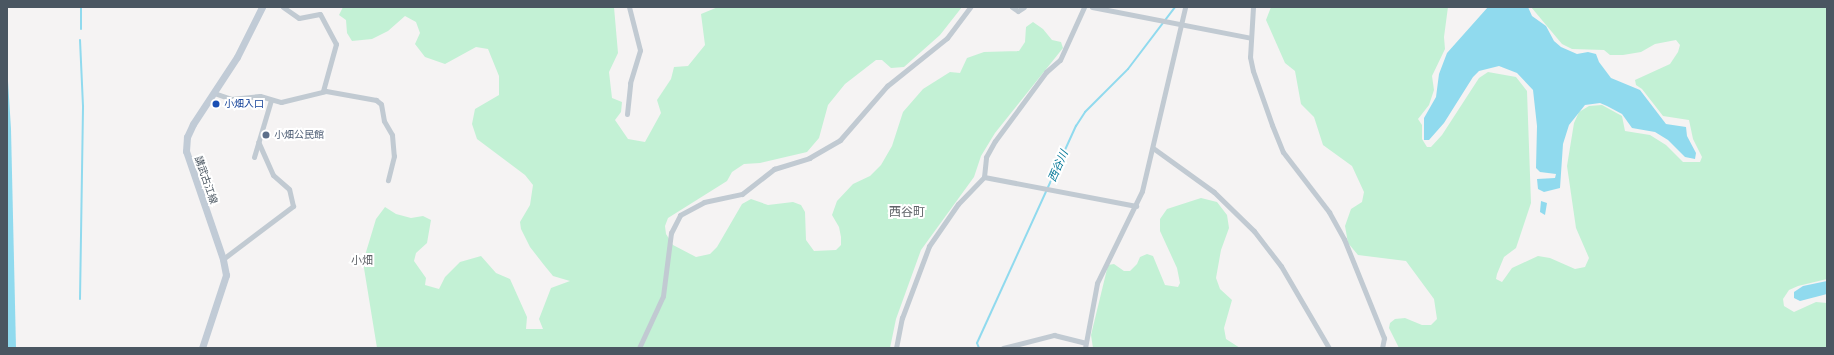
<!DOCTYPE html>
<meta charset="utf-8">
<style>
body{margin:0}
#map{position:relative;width:1834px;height:355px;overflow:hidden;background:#f5f3f3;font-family:Quicksand,"Noto Sans JP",sans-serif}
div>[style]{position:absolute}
.green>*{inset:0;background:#c3f1d5}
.water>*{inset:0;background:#90daee}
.stream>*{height:2px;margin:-1px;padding:0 1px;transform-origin:1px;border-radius:1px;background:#90daee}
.street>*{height:5px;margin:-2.5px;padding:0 2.5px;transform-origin:2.5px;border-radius:2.5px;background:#c1cad2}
.secondary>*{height:7px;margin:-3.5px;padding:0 3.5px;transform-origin:3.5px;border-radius:3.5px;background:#c1cbd6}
.dots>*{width:11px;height:11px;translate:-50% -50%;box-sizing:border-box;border:2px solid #fff;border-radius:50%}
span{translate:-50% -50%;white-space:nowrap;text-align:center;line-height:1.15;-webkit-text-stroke:4px #fff;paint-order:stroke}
.transit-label{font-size:10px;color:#164399}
.left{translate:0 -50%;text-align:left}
.service-label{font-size:10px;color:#4e5e75}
.street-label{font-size:10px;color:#4a5661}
.water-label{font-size:11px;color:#0c7c9b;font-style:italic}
.neighbourhood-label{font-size:11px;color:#5f6368}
.quarter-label{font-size:12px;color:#5f6368}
.frame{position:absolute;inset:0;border:8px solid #4a5661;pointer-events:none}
</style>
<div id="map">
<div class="green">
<i style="clip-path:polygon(343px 7px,614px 7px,618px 53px,609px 72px,612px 98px,622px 102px,621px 112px,615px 120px,628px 139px,645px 142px,661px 113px,657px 100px,671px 79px,674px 67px,688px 66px,705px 45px,701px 14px,718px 7px,962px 7px,940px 35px,904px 67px,891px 68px,882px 60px,876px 60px,845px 84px,828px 105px,819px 138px,807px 152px,760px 163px,744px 164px,732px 172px,727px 181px,668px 218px,665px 226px,666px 234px,673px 245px,696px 257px,710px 254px,717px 247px,742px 204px,751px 199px,768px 205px,793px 202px,801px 205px,805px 212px,806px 240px,814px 251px,836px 250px,841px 245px,841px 237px,839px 227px,832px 215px,837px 201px,853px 184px,870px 176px,881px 165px,892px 146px,903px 112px,923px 89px,950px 72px,960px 73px,967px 58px,984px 52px,1019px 51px,1025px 42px,1026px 27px,1033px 22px,1043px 29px,1052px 40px,1061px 42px,1063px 48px,995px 133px,981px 156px,974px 177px,921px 250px,896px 319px,890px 348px,377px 348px,363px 262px,376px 219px,385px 207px,396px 214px,411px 218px,423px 216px,431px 220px,427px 243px,416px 253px,414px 261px,426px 278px,425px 285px,439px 289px,445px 277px,460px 262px,481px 256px,496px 273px,510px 279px,527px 317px,526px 329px,543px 329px,539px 319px,551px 288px,570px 281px,553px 276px,544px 265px,530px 247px,521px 229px,520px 222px,530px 205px,533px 185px,525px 175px,477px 139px,472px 124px,475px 109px,499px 95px,499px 76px,488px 49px,476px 47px,445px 64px,425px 57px,415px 44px,420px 33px,416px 22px,405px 16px,388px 31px,372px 39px,352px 41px,347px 33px,346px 20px,339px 15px)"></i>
<i style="clip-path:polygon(1271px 7px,1448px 7px,1444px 37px,1445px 49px,1432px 76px,1434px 90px,1429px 105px,1418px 119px,1422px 125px,1422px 139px,1427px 147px,1431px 147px,1442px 135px,1479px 78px,1488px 72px,1516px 77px,1527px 91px,1531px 203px,1516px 248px,1504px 257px,1497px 274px,1496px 279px,1502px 282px,1512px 268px,1538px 256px,1550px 258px,1575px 269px,1585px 267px,1589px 258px,1576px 228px,1567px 166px,1574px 123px,1579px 112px,1589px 106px,1602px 105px,1622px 116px,1625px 131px,1650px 135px,1666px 145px,1683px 162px,1700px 162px,1702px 157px,1693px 139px,1689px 120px,1663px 116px,1642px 89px,1636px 85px,1635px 80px,1670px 64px,1678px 52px,1680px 45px,1676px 40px,1655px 44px,1641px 52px,1623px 55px,1610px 55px,1604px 50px,1572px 49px,1562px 44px,1531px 7px,1827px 7px,1827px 279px,1798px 286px,1789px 290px,1783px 299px,1784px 306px,1794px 312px,1816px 302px,1827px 303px,1827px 348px,1399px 348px,1389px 328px,1390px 323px,1395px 319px,1405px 318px,1422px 325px,1431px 325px,1437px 319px,1434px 299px,1406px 261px,1358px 255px,1348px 243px,1345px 226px,1351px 209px,1362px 202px,1364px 192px,1352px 166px,1323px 145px,1314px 117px,1301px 104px,1295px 71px,1285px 63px,1266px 20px)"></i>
<i style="clip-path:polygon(1201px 198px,1217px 202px,1227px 215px,1229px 228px,1221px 250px,1216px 278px,1220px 289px,1232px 300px,1224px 328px,1226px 339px,1240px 348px,1093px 348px,1091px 335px,1108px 265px,1114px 264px,1124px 271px,1130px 271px,1137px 264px,1140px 257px,1147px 254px,1153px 256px,1165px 285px,1178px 287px,1180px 283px,1177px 268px,1160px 231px,1160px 219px,1167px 209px)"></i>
</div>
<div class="water">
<i style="clip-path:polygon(1488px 7px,1528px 7px,1532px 16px,1546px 26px,1554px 41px,1561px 47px,1577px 54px,1588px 52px,1596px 54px,1599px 62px,1611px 78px,1640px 90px,1666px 124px,1686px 127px,1687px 136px,1696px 153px,1695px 159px,1685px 157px,1668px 140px,1655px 132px,1632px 128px,1622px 114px,1607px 106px,1600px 103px,1585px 105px,1569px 125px,1563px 144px,1560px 188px,1544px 192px,1538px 189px,1537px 179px,1555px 178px,1556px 174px,1540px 172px,1536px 168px,1537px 126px,1533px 90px,1517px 73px,1499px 66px,1479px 71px,1473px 77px,1444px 123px,1429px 140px,1424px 140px,1424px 118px,1436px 97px,1439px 74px,1447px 53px)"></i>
<i style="clip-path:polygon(7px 65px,11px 129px,16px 348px,7px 348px)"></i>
<i style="clip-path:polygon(1541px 201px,1547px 203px,1545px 215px,1540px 212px)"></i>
<i style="clip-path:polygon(1827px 281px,1827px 294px,1800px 301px,1794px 298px,1794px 292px,1803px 286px)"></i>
</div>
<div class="stream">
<i style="left:81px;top:29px;width:22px;rotate:-90deg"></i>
<i style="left:80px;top:299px;width:193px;rotate:-89.1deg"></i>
<i style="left:83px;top:106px;width:66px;rotate:-92.6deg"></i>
<i style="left:979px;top:348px;width:5px;rotate:-112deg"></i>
<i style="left:977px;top:343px;width:239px;rotate:-65.5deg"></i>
<i style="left:1076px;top:126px;width:17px;rotate:-57deg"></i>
<i style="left:1085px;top:112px;width:61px;rotate:-45deg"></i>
<i style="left:1128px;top:69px;width:78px;rotate:-52.8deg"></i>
</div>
<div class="street">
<i style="left:283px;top:7px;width:19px;rotate:35deg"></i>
<i style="left:299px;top:18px;width:21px;rotate:-11deg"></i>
<i style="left:320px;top:14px;width:34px;rotate:62deg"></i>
<i style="left:336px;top:44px;width:49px;rotate:105.5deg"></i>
<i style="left:1012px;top:7px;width:7px;rotate:34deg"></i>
<i style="left:1018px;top:11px;width:7px;rotate:-34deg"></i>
<i style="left:1092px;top:7px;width:162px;rotate:11deg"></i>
<i style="left:1253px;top:7px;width:50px;rotate:93.4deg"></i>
<i style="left:1250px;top:57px;width:14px;rotate:78deg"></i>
<i style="left:1253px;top:71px;width:57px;rotate:70.6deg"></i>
<i style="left:1272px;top:125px;width:29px;rotate:68deg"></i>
<i style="left:1283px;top:152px;width:76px;rotate:52.5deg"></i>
<i style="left:1329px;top:212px;width:31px;rotate:61deg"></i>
<i style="left:1344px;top:239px;width:107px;rotate:68deg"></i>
<i style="left:1384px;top:338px;width:10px;rotate:101deg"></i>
<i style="left:214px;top:93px;width:18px;rotate:19deg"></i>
<i style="left:231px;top:99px;width:29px;rotate:-6deg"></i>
<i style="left:260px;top:96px;width:22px;rotate:16deg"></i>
<i style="left:281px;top:102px;width:46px;rotate:-13.7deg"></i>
<i style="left:326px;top:91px;width:51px;rotate:10.2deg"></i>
<i style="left:376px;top:100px;width:6px;rotate:39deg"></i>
<i style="left:381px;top:104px;width:17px;rotate:80deg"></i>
<i style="left:384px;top:121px;width:16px;rotate:60deg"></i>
<i style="left:392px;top:135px;width:21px;rotate:85deg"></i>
<i style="left:394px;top:156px;width:25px;rotate:104deg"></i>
<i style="left:627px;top:114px;width:31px;rotate:-84deg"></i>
<i style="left:630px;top:83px;width:34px;rotate:-73deg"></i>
<i style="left:640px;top:50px;width:44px;rotate:-104.3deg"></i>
<i style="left:1153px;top:148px;width:75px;rotate:35.8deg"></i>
<i style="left:1214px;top:192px;width:56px;rotate:44.3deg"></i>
<i style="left:1254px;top:231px;width:44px;rotate:52.4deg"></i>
<i style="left:1281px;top:266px;width:95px;rotate:59.7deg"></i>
<i style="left:254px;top:157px;width:59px;rotate:-73.4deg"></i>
<i style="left:984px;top:177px;width:155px;rotate:10.8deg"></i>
<i style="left:223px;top:259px;width:88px;rotate:-37.1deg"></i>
<i style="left:293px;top:206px;width:17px;rotate:-103deg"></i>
<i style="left:289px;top:189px;width:21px;rotate:-139deg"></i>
<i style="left:273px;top:175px;width:36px;rotate:-114deg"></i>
<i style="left:639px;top:348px;width:57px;rotate:-65.2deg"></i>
<i style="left:663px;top:296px;width:64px;rotate:-82.8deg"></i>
<i style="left:671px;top:233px;width:20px;rotate:-63deg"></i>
<i style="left:680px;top:215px;width:27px;rotate:-28deg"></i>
<i style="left:704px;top:202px;width:39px;rotate:-12deg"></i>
<i style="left:742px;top:194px;width:41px;rotate:-38deg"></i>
<i style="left:774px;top:169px;width:37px;rotate:-17deg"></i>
<i style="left:809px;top:158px;width:36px;rotate:-30deg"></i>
<i style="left:840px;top:140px;width:72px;rotate:-49deg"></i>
<i style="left:887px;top:86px;width:77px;rotate:-38.7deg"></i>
<i style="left:947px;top:38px;width:39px;rotate:-53deg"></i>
<i style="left:896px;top:348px;width:31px;rotate:-79deg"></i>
<i style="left:902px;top:318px;width:77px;rotate:-69.4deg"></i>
<i style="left:929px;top:246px;width:51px;rotate:-55.4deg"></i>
<i style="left:958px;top:204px;width:37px;rotate:-46deg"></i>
<i style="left:984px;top:177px;width:20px;rotate:-84deg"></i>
<i style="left:986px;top:157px;width:18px;rotate:-61deg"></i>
<i style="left:995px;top:141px;width:86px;rotate:-53.5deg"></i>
<i style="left:1046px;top:72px;width:18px;rotate:-41deg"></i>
<i style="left:1060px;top:60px;width:58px;rotate:-65.6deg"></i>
<i style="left:1003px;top:348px;width:53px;rotate:-14.3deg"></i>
<i style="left:1054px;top:335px;width:32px;rotate:14deg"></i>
<i style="left:1085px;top:348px;width:66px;rotate:-79.5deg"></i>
<i style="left:1097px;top:283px;width:102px;rotate:-63.9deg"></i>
<i style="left:1142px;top:191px;width:189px;rotate:-76.8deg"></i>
</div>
<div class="secondary">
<i style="left:202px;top:348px;width:77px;rotate:-71.8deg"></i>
<i style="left:226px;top:275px;width:16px;rotate:-101deg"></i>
<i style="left:223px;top:259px;width:114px;rotate:-108.9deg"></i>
<i style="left:186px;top:151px;width:14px;rotate:-86deg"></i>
<i style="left:187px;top:137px;width:14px;rotate:-65deg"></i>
<i style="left:193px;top:124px;width:80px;rotate:-56.7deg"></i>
<i style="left:237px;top:57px;width:56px;rotate:-63.4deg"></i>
</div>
<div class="dots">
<i style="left:216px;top:104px;background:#1a4fb4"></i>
<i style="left:266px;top:135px;background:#5c6f8a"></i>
</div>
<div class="transit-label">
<span class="left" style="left:224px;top:104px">小畑入口</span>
</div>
<div class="service-label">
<span class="left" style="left:274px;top:135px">小畑公民館</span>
</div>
<div class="street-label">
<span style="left:206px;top:180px;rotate:71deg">講武古江線</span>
</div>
<div class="water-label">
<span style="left:1058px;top:166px;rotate:-66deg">西谷川</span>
</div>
<div class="neighbourhood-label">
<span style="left:362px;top:260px">小畑</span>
</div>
<div class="quarter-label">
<span style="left:907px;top:212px">西谷町</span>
</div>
<div class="frame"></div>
</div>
